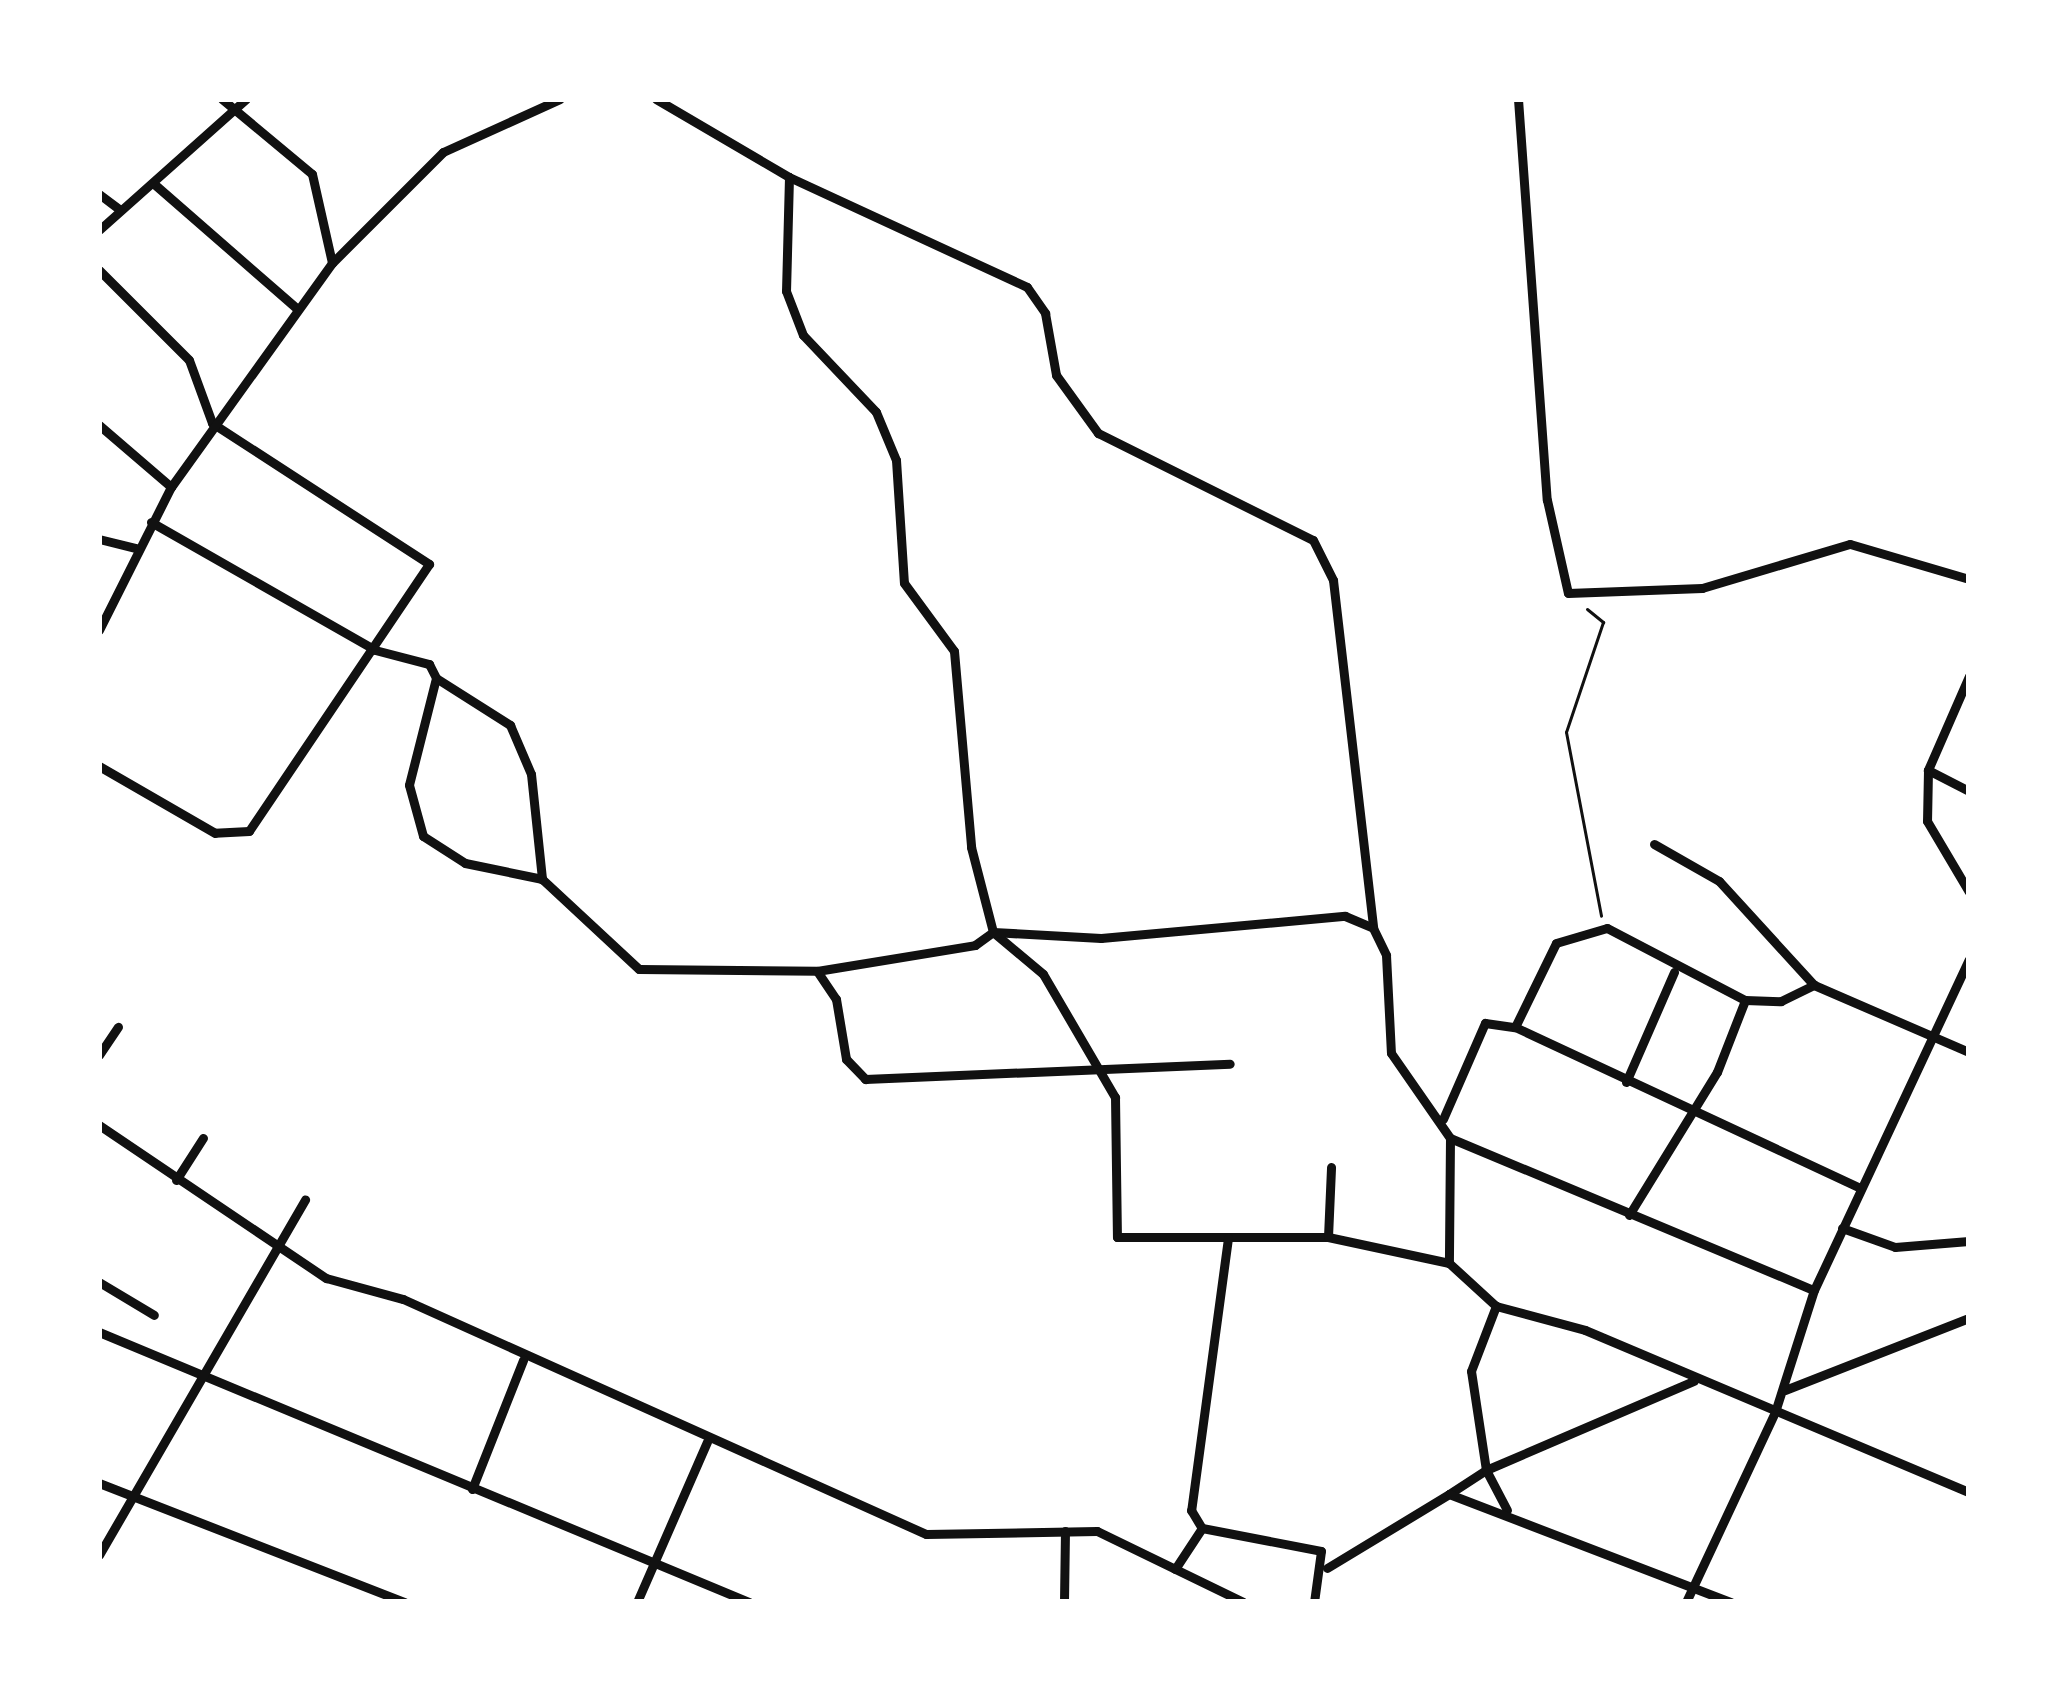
<!DOCTYPE html>
<style>
body{margin:0}
#map{position:relative;width:2068px;height:1701px;overflow:hidden;background:#fff;font-family:"Exo 2",sans-serif}
div>[style]{position:absolute}
.path>*{height:3px;margin:-1.5px;padding:0 1.5px;transform-origin:1.5px;border-radius:1.5px;background:#111}
.minor>*{height:9px;margin:-4.5px;padding:0 4.5px;transform-origin:4.5px;border-radius:4.5px;background:#111}
span{translate:-50% -50%;white-space:nowrap;text-align:center;line-height:1.15;-webkit-text-stroke:9px #fff;paint-order:stroke}
.frame{position:absolute;inset:0;border:102px solid #fff;pointer-events:none}
</style>
<div id="map">
<div class="path">
<i style="left:1587px;top:609px;width:21px;rotate:39deg"></i>
<i style="left:1603px;top:622px;width:116px;rotate:108.6deg"></i>
<i style="left:1566px;top:732px;width:187px;rotate:79.2deg"></i>
</div>
<div class="minor">
<i style="left:222px;top:99px;width:117px;rotate:39.8deg"></i>
<i style="left:312px;top:174px;width:91px;rotate:77.3deg"></i>
<i style="left:656px;top:99px;width:154px;rotate:30.4deg"></i>
<i style="left:789px;top:177px;width:262px;rotate:24.8deg"></i>
<i style="left:1027px;top:287px;width:32px;rotate:55deg"></i>
<i style="left:1045px;top:313px;width:63px;rotate:79.9deg"></i>
<i style="left:1056px;top:375px;width:72px;rotate:54.1deg"></i>
<i style="left:1098px;top:433px;width:240px;rotate:26.5deg"></i>
<i style="left:1313px;top:540px;width:45px;rotate:63.4deg"></i>
<i style="left:1333px;top:580px;width:350px;rotate:83.4deg"></i>
<i style="left:1518px;top:99px;width:402px;rotate:85.9deg"></i>
<i style="left:1547px;top:500px;width:95px;rotate:77.3deg"></i>
<i style="left:1568px;top:593px;width:134px;rotate:-2.1deg"></i>
<i style="left:1702px;top:588px;width:154px;rotate:-16.6deg"></i>
<i style="left:1850px;top:544px;width:124px;rotate:16.4deg"></i>
<i style="left:789px;top:177px;width:114px;rotate:91.5deg"></i>
<i style="left:786px;top:291px;width:47px;rotate:68.9deg"></i>
<i style="left:803px;top:335px;width:106px;rotate:46.5deg"></i>
<i style="left:876px;top:412px;width:52px;rotate:67.4deg"></i>
<i style="left:896px;top:460px;width:123px;rotate:86.3deg"></i>
<i style="left:904px;top:583px;width:84px;rotate:53.7deg"></i>
<i style="left:954px;top:651px;width:197px;rotate:85deg"></i>
<i style="left:971px;top:847px;width:88px;rotate:75.5deg"></i>
<i style="left:993px;top:932px;width:65px;rotate:40deg"></i>
<i style="left:1043px;top:974px;width:143px;rotate:59.7deg"></i>
<i style="left:1115px;top:1097px;width:140px;rotate:89.2deg"></i>
<i style="left:1117px;top:1237px;width:211px"></i>
<i style="left:1328px;top:1237px;width:124px;rotate:12.1deg"></i>
<i style="left:153px;top:183px;width:189px;rotate:41.1deg"></i>
<i style="left:99px;top:194px;width:26px;rotate:37deg"></i>
<i style="left:99px;top:230px;width:197px;rotate:-41.7deg"></i>
<i style="left:99px;top:270px;width:127px;rotate:45deg"></i>
<i style="left:189px;top:360px;width:67px;rotate:69.9deg"></i>
<i style="left:212px;top:423px;width:259px;rotate:33deg"></i>
<i style="left:429px;top:564px;width:322px;rotate:124deg"></i>
<i style="left:249px;top:831px;width:34px;rotate:177deg"></i>
<i style="left:215px;top:833px;width:134px;rotate:-150deg"></i>
<i style="left:99px;top:425px;width:95px;rotate:40.7deg"></i>
<i style="left:151px;top:522px;width:258px;rotate:29.7deg"></i>
<i style="left:375px;top:650px;width:56px;rotate:14.5deg"></i>
<i style="left:429px;top:664px;width:16px;rotate:63deg"></i>
<i style="left:436px;top:678px;width:110px;rotate:104.2deg"></i>
<i style="left:409px;top:785px;width:53px;rotate:74.6deg"></i>
<i style="left:423px;top:836px;width:50px;rotate:32.7deg"></i>
<i style="left:465px;top:863px;width:79px;rotate:11.7deg"></i>
<i style="left:542px;top:879px;width:132px;rotate:42.9deg"></i>
<i style="left:639px;top:969px;width:178px;rotate:0.6deg"></i>
<i style="left:817px;top:971px;width:160px;rotate:-9.3deg"></i>
<i style="left:975px;top:945px;width:22px;rotate:-36deg"></i>
<i style="left:993px;top:932px;width:108px;rotate:3.2deg"></i>
<i style="left:1101px;top:938px;width:245px;rotate:-5.2deg"></i>
<i style="left:1345px;top:916px;width:30px;rotate:23deg"></i>
<i style="left:1373px;top:928px;width:30px;rotate:64deg"></i>
<i style="left:1386px;top:955px;width:98px;rotate:87.1deg"></i>
<i style="left:1391px;top:1053px;width:103px;rotate:55.2deg"></i>
<i style="left:1450px;top:1138px;width:394px;rotate:22.7deg"></i>
<i style="left:99px;top:539px;width:38px;rotate:14deg"></i>
<i style="left:99px;top:630px;width:160px;rotate:-63.3deg"></i>
<i style="left:171px;top:487px;width:276px;rotate:-54.3deg"></i>
<i style="left:332px;top:263px;width:157px;rotate:-45deg"></i>
<i style="left:443px;top:152px;width:128px;rotate:-24.4deg"></i>
<i style="left:1969px;top:676px;width:103px;rotate:113.6deg"></i>
<i style="left:1928px;top:770px;width:51px;rotate:91.1deg"></i>
<i style="left:1927px;top:821px;width:82px;rotate:59.4deg"></i>
<i style="left:436px;top:678px;width:88px;rotate:32.4deg"></i>
<i style="left:510px;top:725px;width:53px;rotate:66.8deg"></i>
<i style="left:531px;top:774px;width:106px;rotate:84deg"></i>
<i style="left:1928px;top:770px;width:46px;rotate:27.1deg"></i>
<i style="left:1654px;top:844px;width:75px;rotate:29.6deg"></i>
<i style="left:1719px;top:881px;width:141px;rotate:47.6deg"></i>
<i style="left:817px;top:971px;width:34px;rotate:56deg"></i>
<i style="left:836px;top:999px;width:61px;rotate:80.5deg"></i>
<i style="left:846px;top:1059px;width:28px;rotate:46deg"></i>
<i style="left:865px;top:1079px;width:365px;rotate:-2.4deg"></i>
<i style="left:1515px;top:1027px;width:381px;rotate:25deg"></i>
<i style="left:99px;top:1055px;width:34px;rotate:-56deg"></i>
<i style="left:1626px;top:1082px;width:120px;rotate:-66.4deg"></i>
<i style="left:1443px;top:1119px;width:105px;rotate:-66.4deg"></i>
<i style="left:1485px;top:1023px;width:30px;rotate:8deg"></i>
<i style="left:1515px;top:1027px;width:93px;rotate:-64deg"></i>
<i style="left:1556px;top:943px;width:53px;rotate:-16.4deg"></i>
<i style="left:1607px;top:928px;width:156px;rotate:27.6deg"></i>
<i style="left:1745px;top:1000px;width:36px;rotate:2deg"></i>
<i style="left:1781px;top:1001px;width:37px;rotate:-26deg"></i>
<i style="left:1814px;top:985px;width:169px;rotate:23.4deg"></i>
<i style="left:99px;top:1125px;width:274px;rotate:34deg"></i>
<i style="left:326px;top:1278px;width:80px;rotate:15.3deg"></i>
<i style="left:403px;top:1299px;width:573px;rotate:24.2deg"></i>
<i style="left:926px;top:1534px;width:171px;rotate:-1deg"></i>
<i style="left:1097px;top:1531px;width:162px;rotate:25.9deg"></i>
<i style="left:1450px;top:1138px;width:125px;rotate:90.5deg"></i>
<i style="left:1449px;top:1263px;width:64px;rotate:42.5deg"></i>
<i style="left:1496px;top:1306px;width:92px;rotate:15.1deg"></i>
<i style="left:1585px;top:1330px;width:417px;rotate:22.9deg"></i>
<i style="left:176px;top:1180px;width:50px;rotate:-57.3deg"></i>
<i style="left:1629px;top:1215px;width:168px;rotate:-58.4deg"></i>
<i style="left:1717px;top:1072px;width:77px;rotate:-68.7deg"></i>
<i style="left:1842px;top:1228px;width:56px;rotate:19.7deg"></i>
<i style="left:1895px;top:1247px;width:74px;rotate:-4.6deg"></i>
<i style="left:1328px;top:1237px;width:70px;rotate:-87.5deg"></i>
<i style="left:1228px;top:1238px;width:275px;rotate:97.7deg"></i>
<i style="left:1191px;top:1510px;width:21px;rotate:59deg"></i>
<i style="left:1202px;top:1528px;width:121px;rotate:10.9deg"></i>
<i style="left:1321px;top:1551px;width:51px;rotate:97.8deg"></i>
<i style="left:99px;top:1282px;width:64px;rotate:31deg"></i>
<i style="left:99px;top:1332px;width:704px;rotate:22.56deg"></i>
<i style="left:1785px;top:1390px;width:198px;rotate:-21.4deg"></i>
<i style="left:99px;top:1483px;width:328px;rotate:21.3deg"></i>
<i style="left:472px;top:1489px;width:139px;rotate:-68.4deg"></i>
<i style="left:1449px;top:1494px;width:44px;rotate:-33deg"></i>
<i style="left:1486px;top:1470px;width:100px;rotate:-98.6deg"></i>
<i style="left:1471px;top:1371px;width:70px;rotate:-69deg"></i>
<i style="left:1507px;top:1510px;width:45px;rotate:-117.7deg"></i>
<i style="left:1486px;top:1470px;width:226px;rotate:-23.2deg"></i>
<i style="left:99px;top:1555px;width:411px;rotate:-59.9deg"></i>
<i style="left:1327px;top:1568px;width:143px;rotate:-31.2deg"></i>
<i style="left:1449px;top:1494px;width:302px;rotate:21deg"></i>
<i style="left:1175px;top:1569px;width:49px;rotate:-56.6deg"></i>
<i style="left:637px;top:1602px;width:175px;rotate:-66.4deg"></i>
<i style="left:1064px;top:1602px;width:71px;rotate:-89.2deg"></i>
<i style="left:1686px;top:1602px;width:210px;rotate:-64.9deg"></i>
<i style="left:1775px;top:1412px;width:128px;rotate:-72.3deg"></i>
<i style="left:1814px;top:1290px;width:365px;rotate:-64.9deg"></i>
</div>
<div class="frame"></div>
</div>
